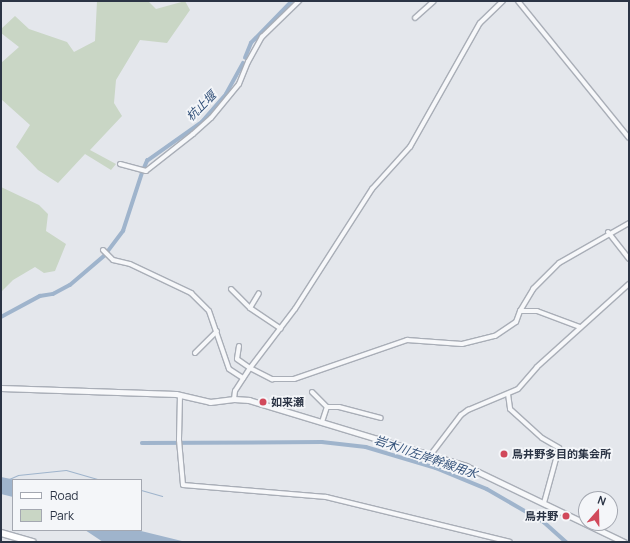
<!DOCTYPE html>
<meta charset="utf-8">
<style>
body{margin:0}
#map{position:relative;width:630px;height:543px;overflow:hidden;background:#e4e7ec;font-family:Manrope,"Noto Sans JP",sans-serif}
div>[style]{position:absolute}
.green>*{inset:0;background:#c9d6c5}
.water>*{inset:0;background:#9fb4cc}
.stream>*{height:1px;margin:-0.5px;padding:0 0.5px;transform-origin:0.5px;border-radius:0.5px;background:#9fb4cc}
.canal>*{height:3.5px;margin:-1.75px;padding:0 1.75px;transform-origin:1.75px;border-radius:1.75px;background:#9fb4cc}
.roads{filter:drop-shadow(1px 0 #a9aeb7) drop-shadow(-1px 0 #a9aeb7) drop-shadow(0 1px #a9aeb7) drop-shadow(0 -1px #a9aeb7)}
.minor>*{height:4px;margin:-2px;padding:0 2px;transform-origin:2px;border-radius:2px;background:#f7f8fa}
.tertiary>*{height:5px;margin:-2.5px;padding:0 2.5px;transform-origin:2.5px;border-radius:2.5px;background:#f7f8fa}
.primary>*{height:6px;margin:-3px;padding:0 3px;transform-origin:3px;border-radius:3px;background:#fff}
.dots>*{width:11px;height:11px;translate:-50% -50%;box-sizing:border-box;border:2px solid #f4f6f9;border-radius:50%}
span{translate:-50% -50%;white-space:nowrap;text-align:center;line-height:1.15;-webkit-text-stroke:3.5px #f4f6f9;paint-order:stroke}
.poi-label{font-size:11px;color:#2b3445;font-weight:700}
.left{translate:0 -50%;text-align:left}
.right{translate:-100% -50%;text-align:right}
.water-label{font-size:12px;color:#34527a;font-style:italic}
.frame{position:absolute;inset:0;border:2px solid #2b3445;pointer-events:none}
.legend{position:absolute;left:12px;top:479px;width:130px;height:52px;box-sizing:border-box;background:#f4f6f9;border:1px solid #a4a8b1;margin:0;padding:5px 7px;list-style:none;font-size:12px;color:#2b3445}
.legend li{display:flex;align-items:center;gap:8px;height:20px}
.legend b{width:20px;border:1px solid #a4a8b1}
.north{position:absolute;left:578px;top:491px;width:40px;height:40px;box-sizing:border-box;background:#f4f6f9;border:1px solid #a4a8b1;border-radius:50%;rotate:20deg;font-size:11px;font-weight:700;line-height:16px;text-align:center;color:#2b3445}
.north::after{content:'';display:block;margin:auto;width:14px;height:18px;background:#d1495b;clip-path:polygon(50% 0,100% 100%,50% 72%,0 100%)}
</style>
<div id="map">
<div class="green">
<i style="clip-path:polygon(97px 1px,148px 1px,156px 9px,185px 1px,190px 10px,167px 43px,140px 40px,116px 80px,114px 103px,122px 116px,90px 150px,116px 164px,111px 170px,85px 154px,58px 183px,38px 170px,16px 147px,30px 125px,1px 99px,1px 63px,19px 47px,1px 33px,1px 29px,15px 16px,29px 29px,67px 42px,74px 52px,95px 41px)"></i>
<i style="clip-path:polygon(1px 187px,39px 205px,48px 214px,46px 231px,66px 244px,55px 271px,44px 273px,35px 267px,13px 280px,1px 292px)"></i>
</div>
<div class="water">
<i style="clip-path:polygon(1px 477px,16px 480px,13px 480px,13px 497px,1px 494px)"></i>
<i style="clip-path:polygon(85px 530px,137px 530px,186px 542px,103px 542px)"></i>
</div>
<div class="stream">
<i style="left:9px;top:479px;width:10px;rotate:-24deg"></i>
<i style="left:18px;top:475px;width:48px;rotate:-5.9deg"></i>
<i style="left:66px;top:470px;width:37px;rotate:16deg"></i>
<i style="left:141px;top:490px;width:22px;rotate:16deg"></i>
</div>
<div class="canal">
<i style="left:245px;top:58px;width:16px;rotate:-68deg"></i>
<i style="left:251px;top:43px;width:59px;rotate:-45.7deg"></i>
<i style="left:144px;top:168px;width:8px;rotate:-67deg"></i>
<i style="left:147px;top:161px;width:67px;rotate:-35.3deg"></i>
<i style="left:202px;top:122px;width:37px;rotate:-49deg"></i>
<i style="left:226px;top:94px;width:35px;rotate:-61deg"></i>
<i style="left:108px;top:251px;width:25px;rotate:-53deg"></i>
<i style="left:123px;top:231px;width:61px;rotate:-71.9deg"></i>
<i style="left:1px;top:317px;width:44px;rotate:-28.3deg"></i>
<i style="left:40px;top:296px;width:13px;rotate:-9deg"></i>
<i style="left:53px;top:294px;width:19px;rotate:-28deg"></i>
<i style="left:70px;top:285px;width:45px;rotate:-40.5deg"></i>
<i style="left:142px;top:443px;width:180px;rotate:-0.3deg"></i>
<i style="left:322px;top:442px;width:44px;rotate:6.5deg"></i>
<i style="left:366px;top:447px;width:73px;rotate:16.7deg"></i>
<i style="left:436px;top:468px;width:55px;rotate:22.4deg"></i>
<i style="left:487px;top:489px;width:66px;rotate:30.1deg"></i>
<i style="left:544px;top:522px;width:30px;rotate:42deg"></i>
</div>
<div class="roads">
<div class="minor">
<i style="left:518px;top:1px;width:176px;rotate:51deg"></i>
<i style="left:415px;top:18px;width:25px;rotate:-42deg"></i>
<i style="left:120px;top:164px;width:27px;rotate:15deg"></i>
<i style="left:146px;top:171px;width:60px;rotate:-38.2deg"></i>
<i style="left:193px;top:134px;width:24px;rotate:-42deg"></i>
<i style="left:211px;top:118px;width:44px;rotate:-50.5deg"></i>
<i style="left:239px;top:84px;width:24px;rotate:-68deg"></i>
<i style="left:248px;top:62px;width:29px;rotate:-61deg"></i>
<i style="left:262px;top:37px;width:52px;rotate:-44.2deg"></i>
<i style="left:608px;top:232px;width:34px;rotate:52deg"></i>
<i style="left:103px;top:250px;width:14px;rotate:45deg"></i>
<i style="left:113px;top:260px;width:17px;rotate:13deg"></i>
<i style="left:130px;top:264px;width:68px;rotate:25.4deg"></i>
<i style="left:191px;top:293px;width:25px;rotate:45deg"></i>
<i style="left:209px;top:311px;width:61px;rotate:71deg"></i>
<i style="left:229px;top:369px;width:17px;rotate:33deg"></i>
<i style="left:231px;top:289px;width:27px;rotate:45deg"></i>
<i style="left:250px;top:308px;width:37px;rotate:34deg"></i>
<i style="left:250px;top:308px;width:17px;rotate:-59deg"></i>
<i style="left:520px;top:311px;width:26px;rotate:-59deg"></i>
<i style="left:533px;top:289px;width:37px;rotate:-45deg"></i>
<i style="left:559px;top:263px;width:81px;rotate:-29.7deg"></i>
<i style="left:239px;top:346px;width:13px;rotate:99deg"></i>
<i style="left:237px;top:359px;width:16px;rotate:35deg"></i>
<i style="left:250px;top:368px;width:25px;rotate:27deg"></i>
<i style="left:272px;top:379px;width:22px"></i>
<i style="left:294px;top:379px;width:120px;rotate:-19deg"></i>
<i style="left:407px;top:340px;width:55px;rotate:4.2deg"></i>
<i style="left:462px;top:344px;width:34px;rotate:-14deg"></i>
<i style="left:495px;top:336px;width:25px;rotate:-34deg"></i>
<i style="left:516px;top:322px;width:12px;rotate:-70deg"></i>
<i style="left:520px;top:311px;width:17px"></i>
<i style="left:537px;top:311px;width:46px;rotate:20.4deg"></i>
<i style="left:195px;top:353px;width:31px;rotate:-45deg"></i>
<i style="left:312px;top:392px;width:21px;rotate:45deg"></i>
<i style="left:327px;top:407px;width:12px"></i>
<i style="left:339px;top:407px;width:43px;rotate:14.7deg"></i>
<i style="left:508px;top:394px;width:15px;rotate:82deg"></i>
<i style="left:510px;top:409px;width:43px;rotate:42.2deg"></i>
<i style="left:542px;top:438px;width:20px;rotate:30deg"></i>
<i style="left:559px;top:448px;width:57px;rotate:105.3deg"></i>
<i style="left:180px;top:395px;width:45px;rotate:91.3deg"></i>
<i style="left:179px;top:440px;width:45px;rotate:84.9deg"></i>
<i style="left:183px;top:485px;width:144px;rotate:4.8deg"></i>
<i style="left:326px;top:497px;width:189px;rotate:13.7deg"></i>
<i style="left:234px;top:399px;width:8px;rotate:-83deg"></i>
<i style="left:235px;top:391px;width:27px;rotate:-57deg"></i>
<i style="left:250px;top:368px;width:74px;rotate:-52.7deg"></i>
<i style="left:295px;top:309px;width:143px;rotate:-57.3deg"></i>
<i style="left:372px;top:189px;width:57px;rotate:-47.9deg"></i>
<i style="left:410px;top:147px;width:142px;rotate:-60.6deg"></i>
<i style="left:480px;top:23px;width:32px;rotate:-44deg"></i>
<i style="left:322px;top:422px;width:16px;rotate:-72deg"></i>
<i style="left:432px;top:453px;width:48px;rotate:-52.7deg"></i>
<i style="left:461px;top:415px;width:9px;rotate:-36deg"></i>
<i style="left:468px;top:410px;width:54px;rotate:-22.8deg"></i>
<i style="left:518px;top:389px;width:29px;rotate:-49deg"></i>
<i style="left:537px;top:367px;width:124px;rotate:-42.1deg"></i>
</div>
<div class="tertiary">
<i style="left:1px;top:388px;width:175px;rotate:2deg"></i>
<i style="left:176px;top:394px;width:35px;rotate:13deg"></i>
<i style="left:210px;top:402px;width:24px;rotate:-7deg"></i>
<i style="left:234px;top:399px;width:15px;rotate:4deg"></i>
<i style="left:249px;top:400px;width:227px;rotate:16.9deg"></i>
<i style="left:466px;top:466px;width:175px;rotate:25.7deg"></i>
</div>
<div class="primary">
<i style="left:1px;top:533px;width:33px;rotate:16deg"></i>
</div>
</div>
<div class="dots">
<i style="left:263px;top:402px;background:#d1495b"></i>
<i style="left:504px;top:454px;background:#d1495b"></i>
<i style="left:566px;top:516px;background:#d1495b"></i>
</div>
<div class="poi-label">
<span class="left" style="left:271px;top:402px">如来瀬</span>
<span class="left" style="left:512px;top:454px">鳥井野多目的集会所</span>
<span class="right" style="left:558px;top:516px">鳥井野</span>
</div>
<div class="water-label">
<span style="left:201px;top:106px;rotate:-45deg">杭止堰</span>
<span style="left:426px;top:457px;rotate:19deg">岩木川左岸幹線用水</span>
</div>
<div class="frame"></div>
<ul class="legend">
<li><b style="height:5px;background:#fff"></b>Road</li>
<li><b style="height:11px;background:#c9d6c5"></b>Park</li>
</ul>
<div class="north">N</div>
</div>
